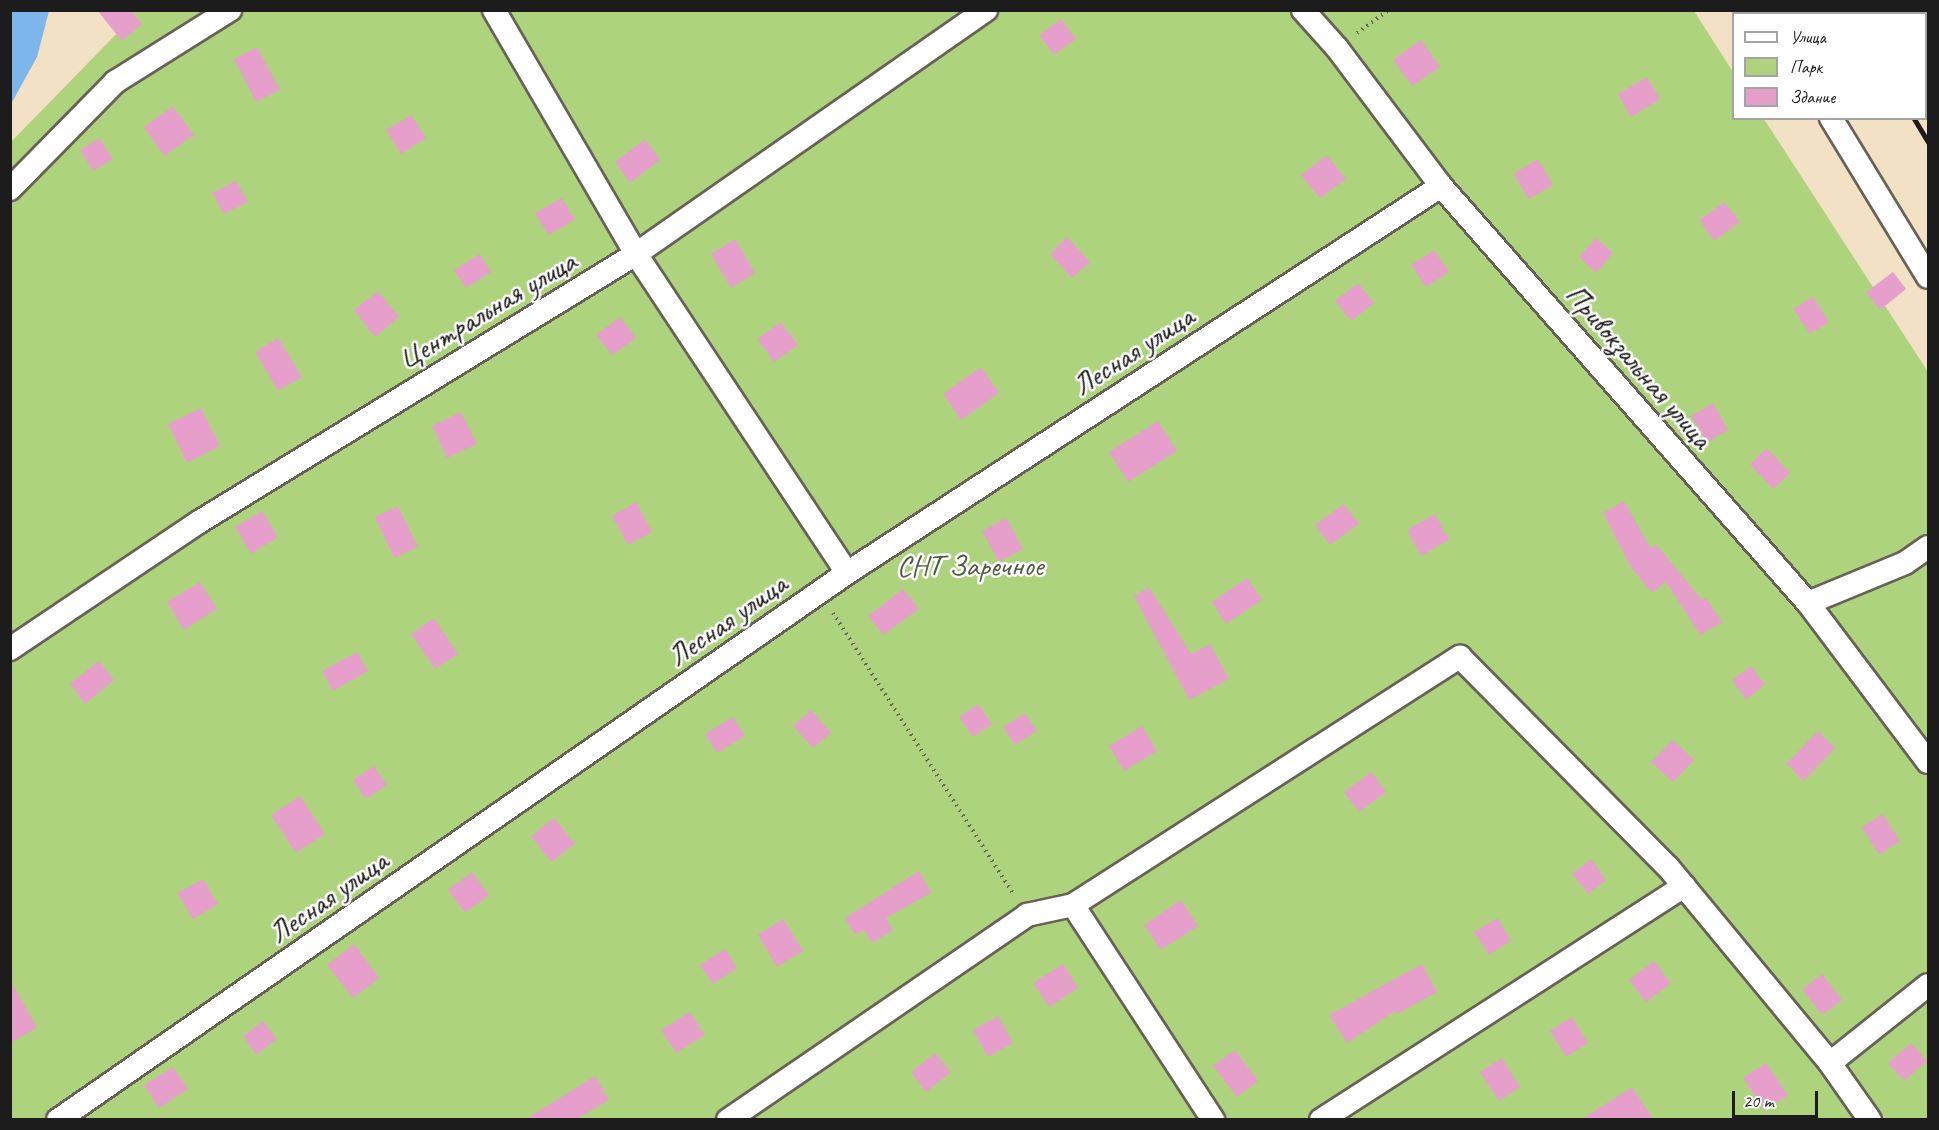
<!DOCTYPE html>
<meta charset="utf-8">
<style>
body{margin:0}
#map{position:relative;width:1939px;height:1130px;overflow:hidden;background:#f2e1c4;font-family:Caveat,sans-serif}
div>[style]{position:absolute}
.green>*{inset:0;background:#add37c}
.water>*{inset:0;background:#7cb6ed}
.building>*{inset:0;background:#e69fca}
.path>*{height:4px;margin-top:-2px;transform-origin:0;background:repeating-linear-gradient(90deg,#676157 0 1.5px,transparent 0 6px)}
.roads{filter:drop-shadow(2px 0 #676157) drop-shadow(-2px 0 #676157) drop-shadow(0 2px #676157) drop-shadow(0 -2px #676157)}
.minor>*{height:22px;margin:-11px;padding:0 11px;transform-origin:11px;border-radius:11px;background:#fff}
.rail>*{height:4.5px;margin:-2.25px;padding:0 2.25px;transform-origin:2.25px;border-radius:2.25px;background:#1c1c1c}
span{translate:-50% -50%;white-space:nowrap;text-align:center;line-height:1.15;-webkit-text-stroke:5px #fff;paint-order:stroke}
.street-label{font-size:30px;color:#1c1c1c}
.park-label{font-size:30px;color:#4f5c3e}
.frame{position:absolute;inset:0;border:12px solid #1c1c1c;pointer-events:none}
.legend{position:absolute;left:1732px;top:12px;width:195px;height:108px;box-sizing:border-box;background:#fff;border:2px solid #a4a4a4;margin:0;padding:8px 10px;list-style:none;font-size:18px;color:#1c1c1c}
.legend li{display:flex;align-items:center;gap:12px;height:30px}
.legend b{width:30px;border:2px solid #a4a4a4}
.scale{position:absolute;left:1732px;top:1091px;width:86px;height:27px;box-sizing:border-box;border:3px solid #1c1c1c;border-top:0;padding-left:8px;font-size:18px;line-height:21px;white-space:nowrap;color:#1c1c1c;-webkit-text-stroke:4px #fff;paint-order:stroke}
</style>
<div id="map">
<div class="green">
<i style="clip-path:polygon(131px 11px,1694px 11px,1733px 72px,1734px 118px,1764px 119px,1928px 372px,1928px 1119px,11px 1120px,11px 142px,126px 24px)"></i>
</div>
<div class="water">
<i style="clip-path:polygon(11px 10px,49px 11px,37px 57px,11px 104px)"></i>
</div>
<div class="building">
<i style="clip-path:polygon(97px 10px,131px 10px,142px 24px,122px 41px)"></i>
<i style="clip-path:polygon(1061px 19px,1076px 39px,1054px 55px,1039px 35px)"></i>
<i style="clip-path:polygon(1421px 40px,1440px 67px,1412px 86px,1393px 60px)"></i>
<i style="clip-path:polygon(257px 47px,280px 90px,256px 102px,234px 59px)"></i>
<i style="clip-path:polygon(1647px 77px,1660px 99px,1631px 117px,1618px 94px)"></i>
<i style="clip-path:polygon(173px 106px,194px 135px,164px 156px,144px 127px)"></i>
<i style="clip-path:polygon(411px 115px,426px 138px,401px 154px,386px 130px)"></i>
<i style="clip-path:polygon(99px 138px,113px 159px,93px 171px,80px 150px)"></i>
<i style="clip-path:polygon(645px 139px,660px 160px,630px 183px,615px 162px)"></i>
<i style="clip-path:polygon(1327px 155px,1346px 179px,1320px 198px,1301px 175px)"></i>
<i style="clip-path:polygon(1538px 159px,1553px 185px,1529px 199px,1513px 174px)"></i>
<i style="clip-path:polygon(236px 181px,248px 202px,224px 214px,212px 193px)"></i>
<i style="clip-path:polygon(562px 198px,575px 220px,548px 235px,535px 213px)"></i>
<i style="clip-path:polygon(1725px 202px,1740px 222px,1714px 241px,1699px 220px)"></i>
<i style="clip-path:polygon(1067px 237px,1090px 262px,1072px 278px,1050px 254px)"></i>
<i style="clip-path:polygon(1596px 238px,1613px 253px,1596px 273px,1579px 257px)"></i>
<i style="clip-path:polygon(735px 239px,755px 273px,731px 288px,711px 254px)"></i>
<i style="clip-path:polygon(1434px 250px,1449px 272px,1426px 287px,1411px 265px)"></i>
<i style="clip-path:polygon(480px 254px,491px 272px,466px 288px,454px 270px)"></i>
<i style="clip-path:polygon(1893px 272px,1906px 289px,1880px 310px,1866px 292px)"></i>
<i style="clip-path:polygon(1358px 283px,1374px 303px,1351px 321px,1335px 301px)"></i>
<i style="clip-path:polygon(378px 291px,399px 317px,375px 337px,354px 310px)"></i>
<i style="clip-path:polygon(1813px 297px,1829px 322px,1810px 334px,1793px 309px)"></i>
<i style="clip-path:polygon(620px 317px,636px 338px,612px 355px,596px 335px)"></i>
<i style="clip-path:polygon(781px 322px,798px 345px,774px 362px,757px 339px)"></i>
<i style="clip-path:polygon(278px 338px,302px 377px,278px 391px,255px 352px)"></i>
<i style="clip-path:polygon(981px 367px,999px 393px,961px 420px,943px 394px)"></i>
<i style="clip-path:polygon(1713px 403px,1728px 430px,1707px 442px,1691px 416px)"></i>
<i style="clip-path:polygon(201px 408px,220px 446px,187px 463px,168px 424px)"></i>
<i style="clip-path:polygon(461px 412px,477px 444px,447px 458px,432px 426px)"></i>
<i style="clip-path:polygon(1158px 421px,1177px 451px,1128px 482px,1109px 452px)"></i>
<i style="clip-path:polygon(1767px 448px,1790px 473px,1773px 489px,1750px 464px)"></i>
<i style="clip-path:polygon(1624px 501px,1651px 549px,1656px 544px,1702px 600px,1706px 598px,1722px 622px,1700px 635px,1666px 582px,1652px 593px,1630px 566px,1603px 513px)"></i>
<i style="clip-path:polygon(636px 502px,652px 532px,628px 545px,612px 516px)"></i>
<i style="clip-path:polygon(1344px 504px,1359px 524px,1330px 545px,1315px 525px)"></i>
<i style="clip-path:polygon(398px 506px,418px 547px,394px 558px,375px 517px)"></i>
<i style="clip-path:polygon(262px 511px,278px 537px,251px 554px,235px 527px)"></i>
<i style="clip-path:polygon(1435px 514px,1449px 540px,1421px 556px,1407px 530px)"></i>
<i style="clip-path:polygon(1006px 518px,1023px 549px,999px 562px,982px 531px)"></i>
<i style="clip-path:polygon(1247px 578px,1262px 600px,1226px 624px,1212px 602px)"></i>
<i style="clip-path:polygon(200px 582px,217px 609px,184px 630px,167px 602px)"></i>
<i style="clip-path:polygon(1149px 587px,1191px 654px,1210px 644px,1229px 679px,1189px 700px,1134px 596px)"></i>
<i style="clip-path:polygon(903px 589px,919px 609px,883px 635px,868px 616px)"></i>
<i style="clip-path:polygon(434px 618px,458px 654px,435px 669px,411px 634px)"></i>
<i style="clip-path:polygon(357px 652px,368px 671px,333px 691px,322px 671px)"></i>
<i style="clip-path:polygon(99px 661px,114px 680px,85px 704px,70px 684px)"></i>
<i style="clip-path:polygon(1751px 666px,1765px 685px,1746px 700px,1732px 680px)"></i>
<i style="clip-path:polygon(978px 704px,992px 724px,973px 737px,959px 717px)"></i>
<i style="clip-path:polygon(811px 710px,831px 733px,813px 748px,793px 726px)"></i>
<i style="clip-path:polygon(1025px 713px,1037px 731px,1015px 745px,1003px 727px)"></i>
<i style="clip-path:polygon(733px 717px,745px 736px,717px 753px,705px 734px)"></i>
<i style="clip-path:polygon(1142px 726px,1157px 751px,1124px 771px,1109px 746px)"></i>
<i style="clip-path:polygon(1818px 731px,1835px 748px,1804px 781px,1786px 764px)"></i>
<i style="clip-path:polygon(1673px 740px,1694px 760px,1673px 782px,1651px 762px)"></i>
<i style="clip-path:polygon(374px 766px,387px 785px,366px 799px,353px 780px)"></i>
<i style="clip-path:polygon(1372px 772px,1386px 792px,1359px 812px,1344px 792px)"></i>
<i style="clip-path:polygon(300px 796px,325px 834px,296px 853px,271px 815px)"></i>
<i style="clip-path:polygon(1883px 814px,1900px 841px,1879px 855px,1862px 827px)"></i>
<i style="clip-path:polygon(554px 818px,575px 844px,551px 862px,531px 836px)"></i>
<i style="clip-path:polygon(1591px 859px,1606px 880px,1588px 894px,1572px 874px)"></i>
<i style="clip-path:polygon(919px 871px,931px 893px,886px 918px,893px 930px,872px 943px,864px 930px,855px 935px,845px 918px)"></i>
<i style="clip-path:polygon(472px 872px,489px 895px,465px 913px,448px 890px)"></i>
<i style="clip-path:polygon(203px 879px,218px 904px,193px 919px,177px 893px)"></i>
<i style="clip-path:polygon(1181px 900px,1198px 926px,1161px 950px,1144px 925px)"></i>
<i style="clip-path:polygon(1497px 918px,1511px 941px,1489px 955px,1474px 932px)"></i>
<i style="clip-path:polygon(783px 919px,803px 951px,777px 967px,758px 935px)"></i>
<i style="clip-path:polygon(354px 944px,379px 978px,353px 998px,327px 965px)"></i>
<i style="clip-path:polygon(725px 949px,737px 968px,713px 984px,700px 965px)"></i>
<i style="clip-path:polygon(1654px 961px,1671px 983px,1646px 1002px,1629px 980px)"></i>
<i style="clip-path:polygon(1063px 964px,1078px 988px,1049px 1007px,1033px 983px)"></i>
<i style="clip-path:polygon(1422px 964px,1437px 992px,1397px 1014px,1395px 1011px,1347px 1043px,1329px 1015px)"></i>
<i style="clip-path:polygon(1822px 974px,1842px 1000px,1822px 1015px,1802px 989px)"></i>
<i style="clip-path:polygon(10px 979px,37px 1028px,10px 1043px)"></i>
<i style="clip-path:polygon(690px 1012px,705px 1035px,676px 1053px,661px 1030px)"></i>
<i style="clip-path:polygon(998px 1016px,1013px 1043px,988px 1057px,973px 1030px)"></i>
<i style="clip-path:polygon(1572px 1017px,1588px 1043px,1566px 1057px,1550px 1031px)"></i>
<i style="clip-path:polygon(263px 1021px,277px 1039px,256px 1055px,243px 1036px)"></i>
<i style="clip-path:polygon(1911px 1043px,1927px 1061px,1904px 1081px,1888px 1063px)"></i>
<i style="clip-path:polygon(1235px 1050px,1258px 1081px,1237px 1097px,1213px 1066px)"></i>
<i style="clip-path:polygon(935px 1053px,951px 1072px,926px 1092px,911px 1072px)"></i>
<i style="clip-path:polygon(1502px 1058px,1520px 1087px,1499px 1101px,1480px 1072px)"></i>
<i style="clip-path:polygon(1766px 1063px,1788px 1095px,1765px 1111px,1743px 1078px)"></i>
<i style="clip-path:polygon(173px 1067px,188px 1089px,159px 1108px,144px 1085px)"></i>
<i style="clip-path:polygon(595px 1076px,609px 1100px,577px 1119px,526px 1119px)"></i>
<i style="clip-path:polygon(1632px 1087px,1653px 1119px,1582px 1119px)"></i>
</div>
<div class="path">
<i style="left:1756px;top:10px;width:4px;rotate:63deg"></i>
<i style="left:1824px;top:10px;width:4px;rotate:63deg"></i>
<i style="left:1357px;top:33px;width:39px;rotate:-36deg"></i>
<i style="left:1926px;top:88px;width:4px;rotate:63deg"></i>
<i style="left:833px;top:613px;width:335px;rotate:57.3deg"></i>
</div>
<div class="roads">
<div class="minor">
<i style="left:494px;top:10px;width:282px;rotate:59.8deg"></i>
<i style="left:636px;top:254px;width:382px;rotate:56.5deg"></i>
<i style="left:1303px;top:10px;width:51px;rotate:48.2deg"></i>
<i style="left:1337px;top:48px;width:173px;rotate:53deg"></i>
<i style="left:1441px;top:186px;width:555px;rotate:48.65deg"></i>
<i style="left:1808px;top:603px;width:199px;rotate:53deg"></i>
<i style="left:1831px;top:118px;width:186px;rotate:58.6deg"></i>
<i style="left:10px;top:189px;width:150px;rotate:-45.5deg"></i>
<i style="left:115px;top:82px;width:136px;rotate:-32.1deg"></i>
<i style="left:1808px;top:603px;width:105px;rotate:-22.4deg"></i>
<i style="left:1905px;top:563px;width:28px;rotate:-35deg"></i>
<i style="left:10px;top:649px;width:228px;rotate:-33.9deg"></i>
<i style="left:199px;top:522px;width:513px;rotate:-31.52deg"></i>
<i style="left:636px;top:254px;width:427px;rotate:-34.9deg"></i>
<i style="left:1073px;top:905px;width:257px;rotate:56.9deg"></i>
<i style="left:58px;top:1120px;width:960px;rotate:-34.73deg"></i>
<i style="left:847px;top:573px;width:709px;rotate:-33.08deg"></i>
<i style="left:728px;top:1120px;width:363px;rotate:-34.4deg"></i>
<i style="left:1027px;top:915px;width:47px;rotate:-12.3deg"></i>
<i style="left:1073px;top:905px;width:460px;rotate:-32.7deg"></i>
<i style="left:1460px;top:657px;width:296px;rotate:45.3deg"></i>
<i style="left:1668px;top:867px;width:254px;rotate:50.4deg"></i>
<i style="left:1321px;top:1120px;width:432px;rotate:-32.8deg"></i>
<i style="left:1870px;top:1120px;width:70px;rotate:-125.1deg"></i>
<i style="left:1830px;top:1063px;width:125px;rotate:-38.5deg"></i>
</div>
</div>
<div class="rail">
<i style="left:1843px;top:10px;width:4px;rotate:63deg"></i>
<i style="left:1914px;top:118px;width:27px;rotate:59deg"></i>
</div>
<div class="street-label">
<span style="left:487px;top:310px;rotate:-31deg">Центральная улица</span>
<span style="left:1133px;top:351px;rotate:-33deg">Лесная улица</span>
<span style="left:1639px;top:366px;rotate:49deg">Привокзальная улица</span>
<span style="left:727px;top:620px;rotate:-35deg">Лесная улица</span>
<span style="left:328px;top:897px;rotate:-35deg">Лесная улица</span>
</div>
<div class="park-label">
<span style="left:970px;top:565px">СНТ Заречное</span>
</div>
<div class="frame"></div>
<ul class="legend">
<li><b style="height:8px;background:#fff"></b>Улица</li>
<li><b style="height:16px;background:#add37c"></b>Парк</li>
<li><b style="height:16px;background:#e69fca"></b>Здание</li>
</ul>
<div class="scale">20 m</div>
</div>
